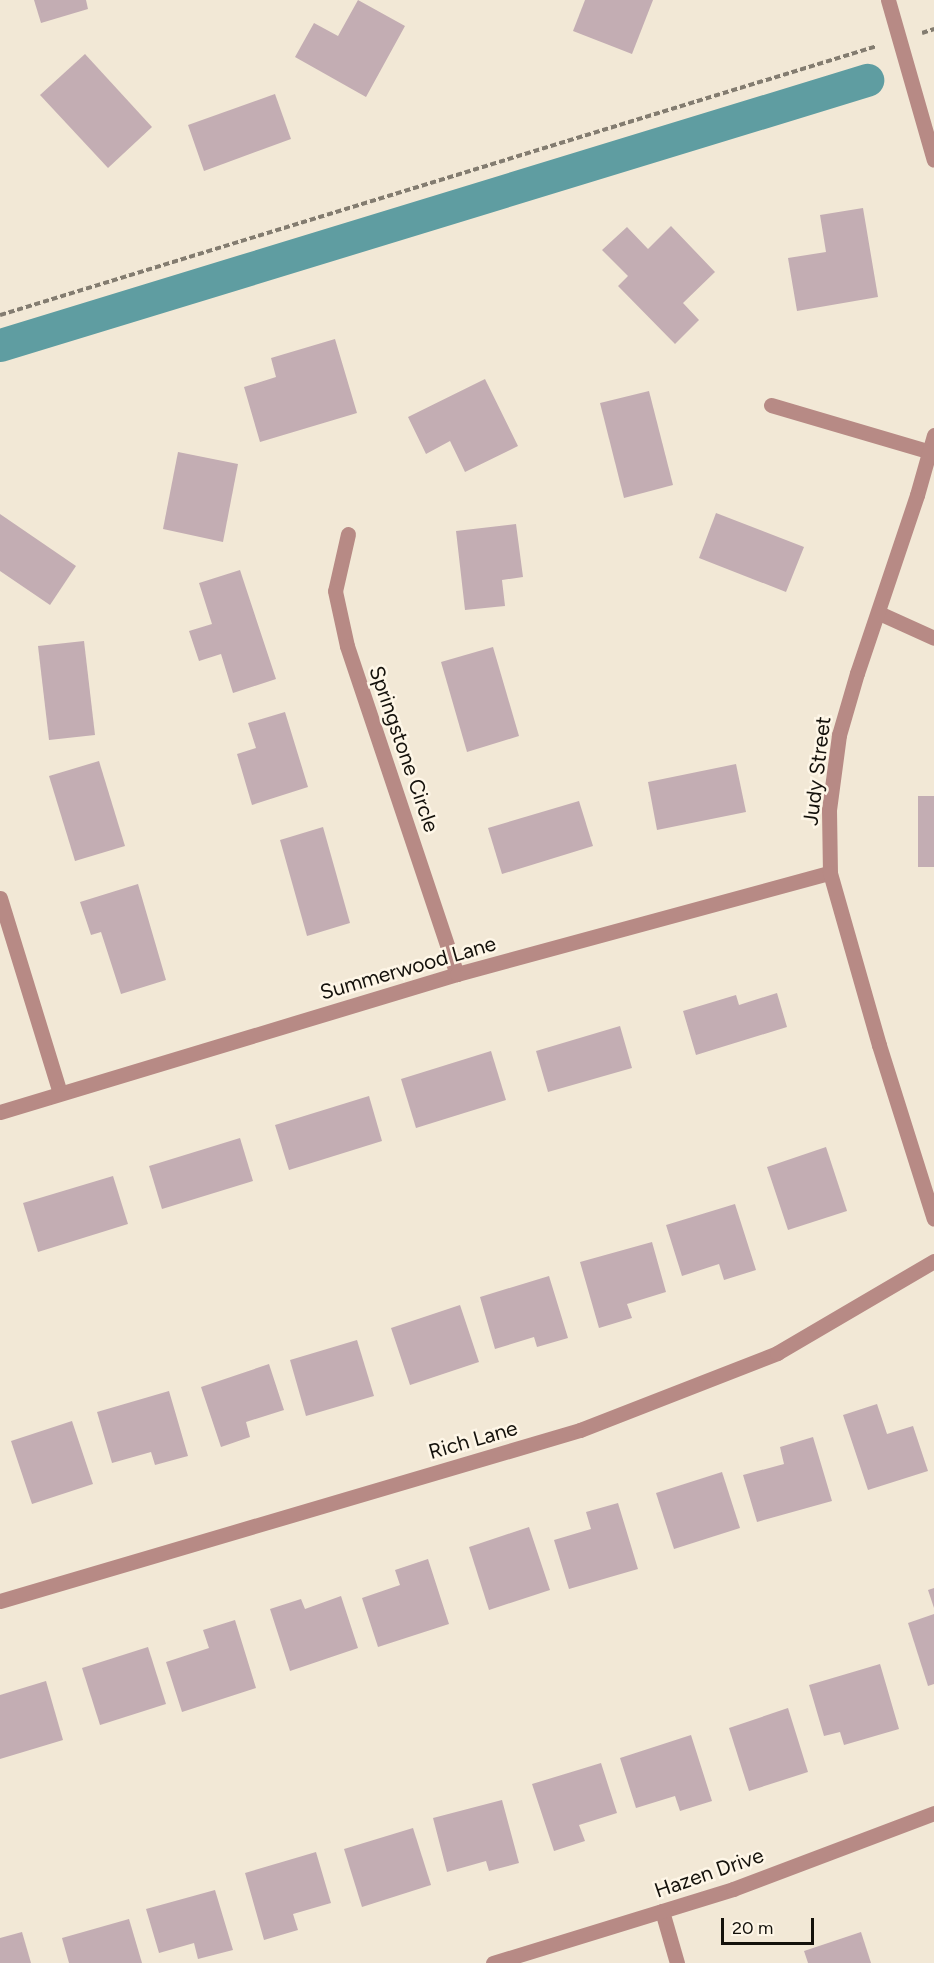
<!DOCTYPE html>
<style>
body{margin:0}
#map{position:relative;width:934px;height:1963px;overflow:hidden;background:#f2e8d6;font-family:Figtree,sans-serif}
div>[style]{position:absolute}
.canal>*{height:33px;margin:-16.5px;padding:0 16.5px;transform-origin:16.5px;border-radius:16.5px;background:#5f9da1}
.building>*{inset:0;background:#c3adb3}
.path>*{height:4px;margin-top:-2px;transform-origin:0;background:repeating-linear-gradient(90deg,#837c70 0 6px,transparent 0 9px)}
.minor>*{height:15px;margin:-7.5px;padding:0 7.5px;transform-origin:7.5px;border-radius:7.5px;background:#b78a85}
.tertiary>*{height:15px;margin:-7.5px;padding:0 7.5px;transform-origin:7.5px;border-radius:7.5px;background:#b78a85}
span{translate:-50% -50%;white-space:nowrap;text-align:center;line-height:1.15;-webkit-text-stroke:5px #fef6e7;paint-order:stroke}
.street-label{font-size:21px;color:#14110b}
.scale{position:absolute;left:721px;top:1918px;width:93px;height:27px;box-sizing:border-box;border:3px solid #14110b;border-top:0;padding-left:8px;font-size:18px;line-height:21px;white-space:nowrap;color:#14110b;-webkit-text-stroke:4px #fef6e7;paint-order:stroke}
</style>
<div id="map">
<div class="canal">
<i style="left:0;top:345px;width:907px;rotate:-17deg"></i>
</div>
<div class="building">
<i style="clip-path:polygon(34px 0,86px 0,88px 9px,41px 23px)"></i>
<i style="clip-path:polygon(358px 0,405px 26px,366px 97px,295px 57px,314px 23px,338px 36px)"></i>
<i style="clip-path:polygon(585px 0,653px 0,632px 54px,573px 31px)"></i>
<i style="clip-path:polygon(85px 54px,152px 127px,108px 168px,40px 95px)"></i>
<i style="clip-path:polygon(275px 94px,291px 139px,204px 171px,188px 125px)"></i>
<i style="clip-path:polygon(863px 208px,878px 297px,797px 311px,788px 258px,826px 252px,820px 215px)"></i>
<i style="clip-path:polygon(671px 226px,715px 272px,683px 303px,699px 320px,675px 344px,618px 286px,628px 276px,602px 250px,627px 227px,648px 249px)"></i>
<i style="clip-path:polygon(335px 339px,357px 413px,260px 442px,244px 387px,276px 377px,271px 358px)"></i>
<i style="clip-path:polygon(485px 379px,518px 446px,465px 472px,450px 441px,426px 454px,408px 417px)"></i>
<i style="clip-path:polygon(649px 391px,673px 485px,624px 498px,600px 403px)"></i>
<i style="clip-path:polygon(178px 452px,238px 464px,223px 542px,163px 529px)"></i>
<i style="clip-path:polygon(716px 513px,804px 547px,786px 592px,699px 558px)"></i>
<i style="clip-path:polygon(0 514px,76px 566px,50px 605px,0 571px)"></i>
<i style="clip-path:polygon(516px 524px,523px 577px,502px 580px,505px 606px,465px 610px,456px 531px)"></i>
<i style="clip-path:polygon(240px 570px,276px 679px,233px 693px,221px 654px,199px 661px,189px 631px,212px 624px,199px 583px)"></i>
<i style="clip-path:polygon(84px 641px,95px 735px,49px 740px,38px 646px)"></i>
<i style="clip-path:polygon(493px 647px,519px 736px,467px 752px,441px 662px)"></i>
<i style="clip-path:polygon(285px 712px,308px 787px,252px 805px,237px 754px,256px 748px,248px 723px)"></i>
<i style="clip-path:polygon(99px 761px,125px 846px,75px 861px,49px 776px)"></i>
<i style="clip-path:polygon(736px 764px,746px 812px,657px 830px,648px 782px)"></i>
<i style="clip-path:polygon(918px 796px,934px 796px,934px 867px,918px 867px)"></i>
<i style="clip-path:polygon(579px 801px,593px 846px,502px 874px,488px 828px)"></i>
<i style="clip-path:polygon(323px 827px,350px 923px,307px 936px,280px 840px)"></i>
<i style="clip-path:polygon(138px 884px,166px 980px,121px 994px,101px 932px,91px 935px,80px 902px)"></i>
<i style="clip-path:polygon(777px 993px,787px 1027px,696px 1055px,683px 1011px,736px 995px,739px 1005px)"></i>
<i style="clip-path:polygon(620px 1026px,632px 1068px,548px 1092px,536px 1051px)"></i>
<i style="clip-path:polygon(491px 1051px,506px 1100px,416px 1128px,401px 1079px)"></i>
<i style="clip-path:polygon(369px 1096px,382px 1141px,289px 1170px,275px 1125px)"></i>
<i style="clip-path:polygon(240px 1138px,253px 1181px,162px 1209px,149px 1166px)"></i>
<i style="clip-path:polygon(826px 1147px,847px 1211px,788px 1230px,767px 1167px)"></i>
<i style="clip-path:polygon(113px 1176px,128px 1224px,38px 1252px,23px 1203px)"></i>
<i style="clip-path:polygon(735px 1204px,756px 1270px,724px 1280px,719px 1264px,682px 1276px,666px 1225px)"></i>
<i style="clip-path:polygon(652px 1242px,666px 1292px,627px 1304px,632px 1318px,599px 1328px,580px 1262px)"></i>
<i style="clip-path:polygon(549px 1276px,568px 1338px,537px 1347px,534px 1337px,495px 1349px,480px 1297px)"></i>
<i style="clip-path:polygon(460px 1305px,479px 1362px,410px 1385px,391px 1328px)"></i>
<i style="clip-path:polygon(357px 1340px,374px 1396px,306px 1416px,290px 1360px)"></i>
<i style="clip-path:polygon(269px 1364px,284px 1410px,246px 1422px,250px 1437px,221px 1447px,201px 1387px)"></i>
<i style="clip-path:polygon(169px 1391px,188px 1456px,155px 1465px,151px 1452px,112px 1463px,97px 1412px)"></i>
<i style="clip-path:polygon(877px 1404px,887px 1434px,913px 1426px,928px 1471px,868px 1490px,843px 1415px)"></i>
<i style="clip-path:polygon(72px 1421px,93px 1484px,32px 1504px,11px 1441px)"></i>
<i style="clip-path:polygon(813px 1437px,832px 1501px,757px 1522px,743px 1475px,784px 1464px,780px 1447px)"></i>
<i style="clip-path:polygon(722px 1472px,740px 1528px,674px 1549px,656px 1493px)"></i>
<i style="clip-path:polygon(618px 1503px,638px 1569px,569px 1589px,554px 1540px,591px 1529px,586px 1512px)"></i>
<i style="clip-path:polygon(529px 1527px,550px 1590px,489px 1610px,469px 1547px)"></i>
<i style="clip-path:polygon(428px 1559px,449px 1624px,378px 1647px,362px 1598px,400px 1585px,395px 1570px)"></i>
<i style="clip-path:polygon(934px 1588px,934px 1608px,928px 1590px)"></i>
<i style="clip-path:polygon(341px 1596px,358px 1648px,290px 1671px,270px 1609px,301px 1599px,305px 1609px)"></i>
<i style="clip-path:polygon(934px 1614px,934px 1684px,928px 1686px,908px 1623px)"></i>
<i style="clip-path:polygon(235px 1620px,256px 1688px,182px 1712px,166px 1662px,209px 1648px,203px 1630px)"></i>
<i style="clip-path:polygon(148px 1647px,166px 1704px,100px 1725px,82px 1668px)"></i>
<i style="clip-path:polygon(880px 1664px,899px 1729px,844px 1745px,840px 1732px,824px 1736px,809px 1685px)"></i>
<i style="clip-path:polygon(46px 1681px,63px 1740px,0 1759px,0 1695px)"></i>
<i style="clip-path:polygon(788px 1708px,808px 1772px,749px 1791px,729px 1728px)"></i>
<i style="clip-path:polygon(691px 1735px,712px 1801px,680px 1811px,675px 1796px,636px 1808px,620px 1758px)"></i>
<i style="clip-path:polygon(601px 1763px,617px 1813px,579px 1825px,585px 1841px,554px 1851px,532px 1784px)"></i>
<i style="clip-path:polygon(502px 1800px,519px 1863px,489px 1871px,486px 1861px,447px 1872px,433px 1818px)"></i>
<i style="clip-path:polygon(413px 1828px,431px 1885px,362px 1907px,344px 1849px)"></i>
<i style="clip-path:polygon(316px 1852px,331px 1903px,293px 1914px,298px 1930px,264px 1940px,245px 1873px)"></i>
<i style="clip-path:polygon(215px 1890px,233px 1950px,198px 1959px,194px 1943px,159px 1953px,146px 1909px)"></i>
<i style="clip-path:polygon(129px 1919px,142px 1963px,69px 1963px,62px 1938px)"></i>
<i style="clip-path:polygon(22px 1932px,31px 1963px,0 1963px,0 1938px)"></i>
<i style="clip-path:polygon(861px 1932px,871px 1963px,808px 1963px,804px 1951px)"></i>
</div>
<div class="path">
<i style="left:922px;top:33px;width:13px;rotate:-18deg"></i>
<i style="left:0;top:315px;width:917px;rotate:-17.05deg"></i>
</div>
<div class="minor">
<i style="left:771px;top:405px;width:167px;rotate:16.4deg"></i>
<i style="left:348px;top:534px;width:58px;rotate:102.8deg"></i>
<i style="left:335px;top:591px;width:56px;rotate:77.7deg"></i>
<i style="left:347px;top:646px;width:346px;rotate:71.5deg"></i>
<i style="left:879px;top:613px;width:60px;rotate:24.4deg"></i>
<i style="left:0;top:898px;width:204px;rotate:72.9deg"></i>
<i style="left:0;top:1112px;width:477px;rotate:-16.8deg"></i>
<i style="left:457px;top:974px;width:386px;rotate:-15.2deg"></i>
<i style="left:0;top:1601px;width:605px;rotate:-16.43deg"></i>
<i style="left:580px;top:1430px;width:212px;rotate:-21.3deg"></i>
<i style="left:777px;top:1353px;width:182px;rotate:-30.4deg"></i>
<i style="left:662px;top:1911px;width:54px;rotate:73.9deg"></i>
<i style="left:493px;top:1963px;width:251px;rotate:-17.1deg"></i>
<i style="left:733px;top:1889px;width:215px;rotate:-20.7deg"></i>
</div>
<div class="tertiary">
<i style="left:888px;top:0;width:166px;rotate:74deg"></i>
<i style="left:934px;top:435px;width:62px;rotate:105.8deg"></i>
<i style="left:917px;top:495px;width:188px;rotate:108.6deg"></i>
<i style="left:857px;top:673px;width:65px;rotate:106.2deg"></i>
<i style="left:839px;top:735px;width:76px;rotate:97.6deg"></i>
<i style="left:829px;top:810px;width:63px;rotate:89.1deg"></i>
<i style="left:830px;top:873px;width:179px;rotate:74.1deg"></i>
<i style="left:879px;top:1045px;width:182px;rotate:72.5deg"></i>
</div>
<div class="street-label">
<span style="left:404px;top:749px;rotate:71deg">Springstone Circle</span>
<span style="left:817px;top:771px;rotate:-83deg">Judy Street</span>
<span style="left:408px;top:968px;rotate:-16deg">Summerwood Lane</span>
<span style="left:473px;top:1440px;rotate:-16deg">Rich Lane</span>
<span style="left:709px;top:1873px;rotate:-19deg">Hazen Drive</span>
</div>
<div class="scale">20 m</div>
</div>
